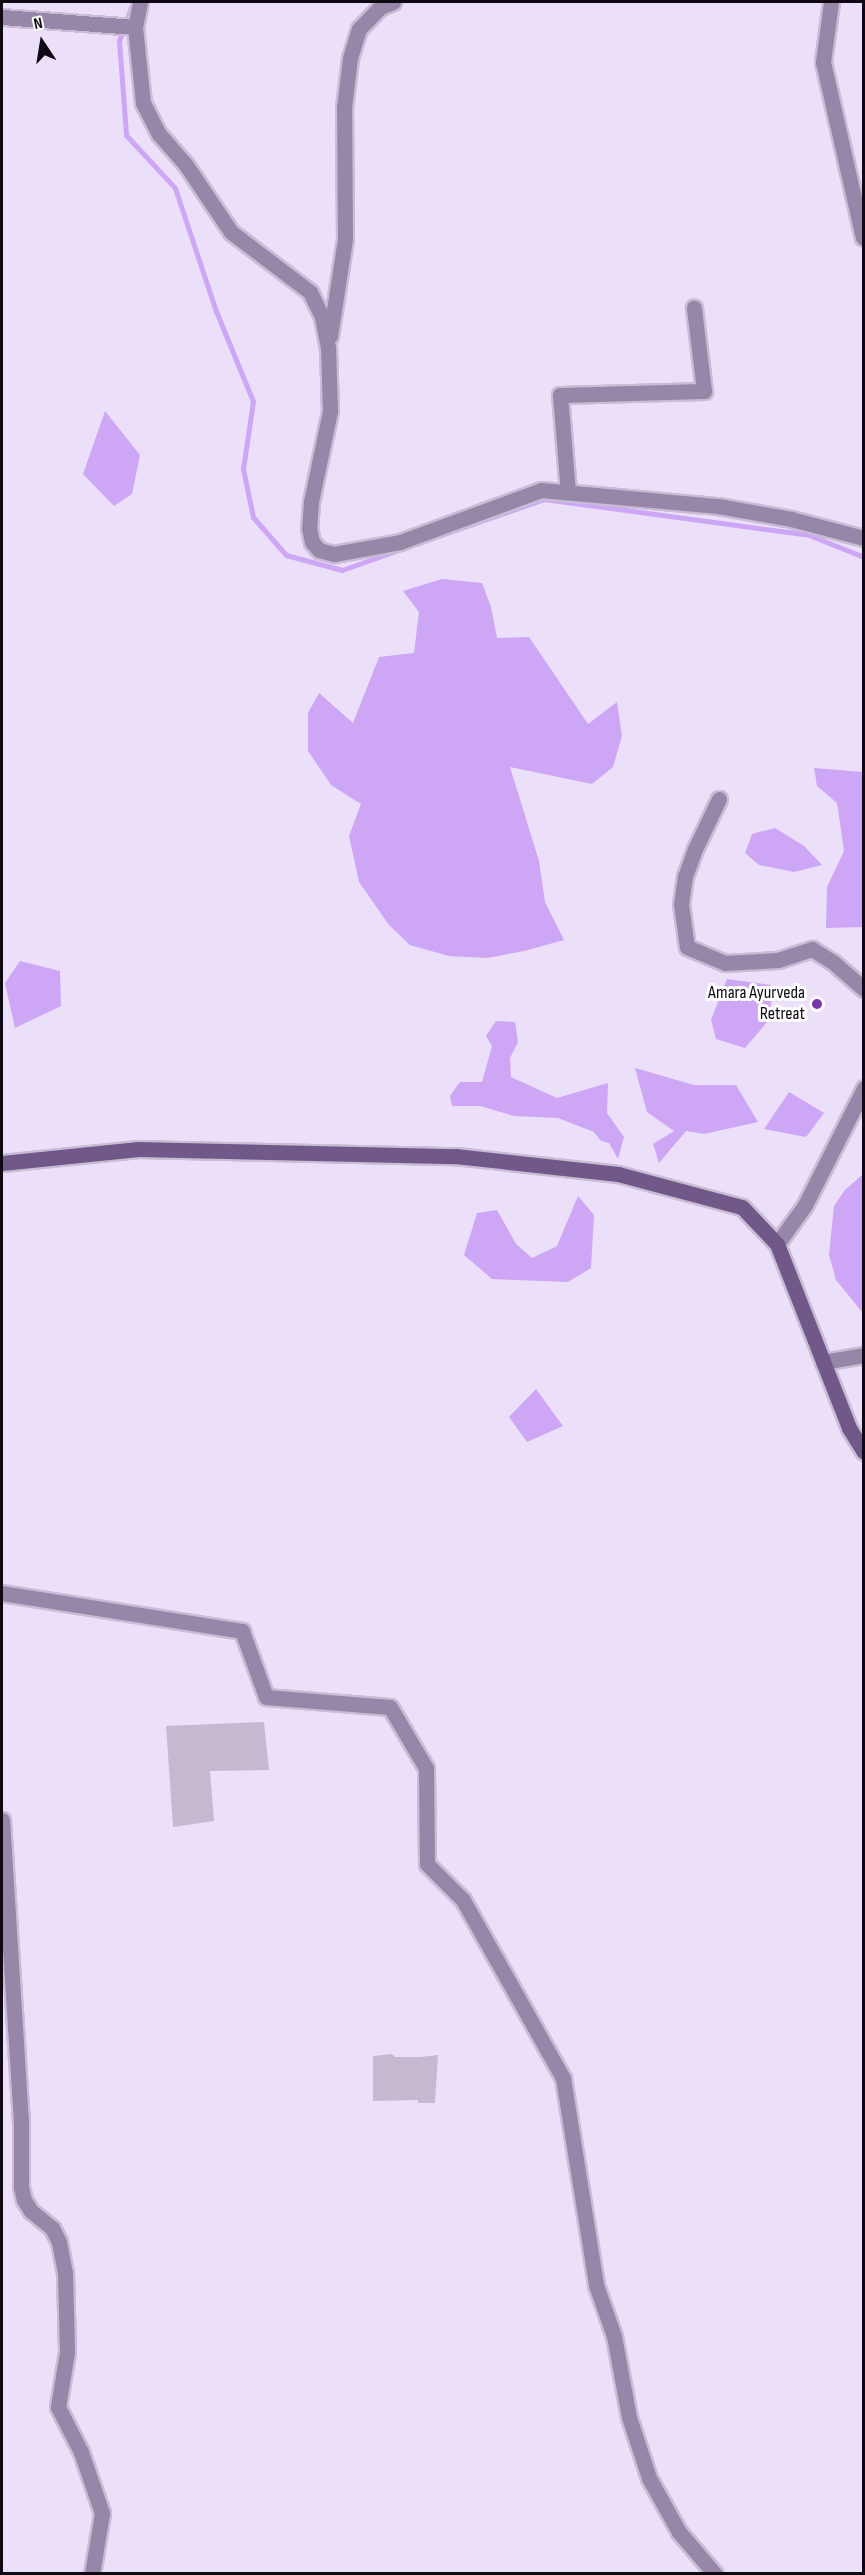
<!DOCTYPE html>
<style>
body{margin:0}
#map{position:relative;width:865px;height:2575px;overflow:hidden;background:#ecdffa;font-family:"Sofia Sans Condensed",sans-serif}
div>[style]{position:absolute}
.water>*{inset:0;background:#cda6f6}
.stream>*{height:5px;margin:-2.5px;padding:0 2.5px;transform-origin:2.5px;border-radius:2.5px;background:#cda6f6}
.building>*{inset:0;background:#c5b9d2}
.roads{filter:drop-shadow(2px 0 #c8bdd5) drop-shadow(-2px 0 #c8bdd5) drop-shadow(0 2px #c8bdd5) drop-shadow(0 -2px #c8bdd5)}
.street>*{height:15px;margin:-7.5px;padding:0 7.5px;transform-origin:7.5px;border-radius:7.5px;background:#9686a8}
.secondary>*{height:15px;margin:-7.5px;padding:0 7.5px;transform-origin:7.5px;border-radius:7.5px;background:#705889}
.dots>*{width:16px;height:16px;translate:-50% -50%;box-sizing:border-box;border:3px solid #fff;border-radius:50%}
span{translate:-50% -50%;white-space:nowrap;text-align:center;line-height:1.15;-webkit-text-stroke:6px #fff;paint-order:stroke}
.poi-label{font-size:18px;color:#0e0912}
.right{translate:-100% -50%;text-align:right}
.frame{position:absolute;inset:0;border:3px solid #0e0912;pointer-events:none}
.north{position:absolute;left:12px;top:12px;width:60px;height:60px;-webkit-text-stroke:4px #fff;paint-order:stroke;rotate:348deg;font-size:16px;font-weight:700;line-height:24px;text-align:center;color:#0e0912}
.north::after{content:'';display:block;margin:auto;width:21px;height:27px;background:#0e0912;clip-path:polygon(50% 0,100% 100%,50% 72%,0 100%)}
</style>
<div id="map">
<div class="water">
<i style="clip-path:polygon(105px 411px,140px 455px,132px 494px,114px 506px,83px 474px)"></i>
<i style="clip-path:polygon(442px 579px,482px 583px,491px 607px,497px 638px,529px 637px,588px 724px,617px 702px,622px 736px,613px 767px,592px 784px,510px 767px,539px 861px,545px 902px,564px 940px,524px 951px,487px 958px,449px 956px,410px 945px,389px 925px,359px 882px,349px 836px,361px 804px,331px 785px,308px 751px,308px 713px,319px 693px,353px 723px,379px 657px,414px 653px,419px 612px,403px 591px)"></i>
<i style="clip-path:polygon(814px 768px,863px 772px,863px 927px,826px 928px,827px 887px,844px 851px,837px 803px,817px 786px)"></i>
<i style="clip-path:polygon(775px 828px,804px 846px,822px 865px,794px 872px,759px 865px,745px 853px,752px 834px)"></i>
<i style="clip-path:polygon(20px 961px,60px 971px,61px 1006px,15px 1028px,5px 983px)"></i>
<i style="clip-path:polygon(727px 979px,771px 985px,772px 998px,768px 1021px,745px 1048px,716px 1039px,711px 1020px)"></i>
<i style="clip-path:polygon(496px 1021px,515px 1022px,518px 1042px,510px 1058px,511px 1077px,557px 1098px,608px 1083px,607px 1113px,624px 1137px,618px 1159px,609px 1143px,601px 1141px,594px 1132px,558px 1118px,514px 1116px,480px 1106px,452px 1106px,450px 1096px,460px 1082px,482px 1082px,492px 1046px,486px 1036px)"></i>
<i style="clip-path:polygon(635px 1068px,694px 1085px,736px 1085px,758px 1122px,704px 1134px,686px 1131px,659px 1163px,653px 1144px,674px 1131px,647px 1112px)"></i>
<i style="clip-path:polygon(789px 1092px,824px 1113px,806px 1137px,764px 1129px)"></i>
<i style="clip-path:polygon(863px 1174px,863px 1313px,836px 1280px,829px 1255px,834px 1206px,845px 1190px)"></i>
<i style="clip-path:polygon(578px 1196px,594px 1215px,591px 1268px,568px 1282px,492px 1279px,464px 1255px,477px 1213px,497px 1210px,516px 1244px,532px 1258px,557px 1246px)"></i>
<i style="clip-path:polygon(536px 1389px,563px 1426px,527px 1442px,509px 1417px)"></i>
</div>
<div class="stream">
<i style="left:133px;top:2px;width:41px;rotate:109.7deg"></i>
<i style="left:119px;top:41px;width:94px;rotate:85.7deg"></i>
<i style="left:126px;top:135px;width:72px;rotate:47.2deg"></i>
<i style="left:175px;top:188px;width:130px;rotate:71.6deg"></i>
<i style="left:216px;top:311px;width:97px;rotate:67.7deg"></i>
<i style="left:253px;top:401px;width:69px;rotate:98.4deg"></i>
<i style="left:243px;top:469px;width:49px;rotate:78.2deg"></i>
<i style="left:253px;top:517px;width:50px;rotate:49deg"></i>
<i style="left:286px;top:555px;width:58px;rotate:15deg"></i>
<i style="left:342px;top:570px;width:66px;rotate:-19.5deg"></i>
<i style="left:424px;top:541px;width:127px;rotate:-19.3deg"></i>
<i style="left:544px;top:499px;width:267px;rotate:7.7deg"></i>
<i style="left:809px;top:535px;width:59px;rotate:21.8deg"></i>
</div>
<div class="building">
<i style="clip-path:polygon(264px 1722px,269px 1770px,210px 1771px,214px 1821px,173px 1827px,166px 1726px)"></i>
<i style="clip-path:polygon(392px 2054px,395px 2057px,420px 2057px,438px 2055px,435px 2103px,418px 2103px,418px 2100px,373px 2101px,373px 2056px)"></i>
</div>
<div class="roads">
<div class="street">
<i style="left:140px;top:2px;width:25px;rotate:101deg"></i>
<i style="left:135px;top:27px;width:76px;rotate:84deg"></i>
<i style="left:143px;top:103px;width:35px;rotate:63deg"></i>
<i style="left:159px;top:134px;width:41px;rotate:48.9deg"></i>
<i style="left:186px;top:165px;width:81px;rotate:56.1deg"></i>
<i style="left:231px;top:232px;width:99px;rotate:37.2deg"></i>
<i style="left:310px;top:292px;width:28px;rotate:64deg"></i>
<i style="left:322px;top:317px;width:31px;rotate:79deg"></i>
<i style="left:328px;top:347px;width:64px;rotate:88.2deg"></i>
<i style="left:330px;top:411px;width:93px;rotate:101.8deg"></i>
<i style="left:311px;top:502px;width:26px;rotate:94deg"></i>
<i style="left:309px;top:528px;width:14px;rotate:78deg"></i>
<i style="left:312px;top:542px;width:11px;rotate:49deg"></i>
<i style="left:319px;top:550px;width:16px;rotate:15deg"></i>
<i style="left:334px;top:554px;width:67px;rotate:-10.3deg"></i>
<i style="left:400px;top:542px;width:150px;rotate:-20.2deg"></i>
<i style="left:541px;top:490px;width:178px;rotate:5.2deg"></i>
<i style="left:718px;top:506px;width:74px;rotate:10.1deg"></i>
<i style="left:791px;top:519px;width:75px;rotate:14.6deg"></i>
<i style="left:831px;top:2px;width:61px;rotate:97.6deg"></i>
<i style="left:823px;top:62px;width:180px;rotate:77.2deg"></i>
<i style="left:2px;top:17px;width:133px;rotate:4.3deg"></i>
<i style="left:330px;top:336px;width:98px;rotate:-81.2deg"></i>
<i style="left:345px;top:239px;width:131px;rotate:-90.4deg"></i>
<i style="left:344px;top:108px;width:50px;rotate:-83.2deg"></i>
<i style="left:350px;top:58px;width:30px;rotate:-73deg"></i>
<i style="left:359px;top:29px;width:30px;rotate:-46deg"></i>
<i style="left:380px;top:7px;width:14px;rotate:-21deg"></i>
<i style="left:568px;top:492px;width:97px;rotate:-94.7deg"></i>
<i style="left:560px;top:395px;width:144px;rotate:-1.6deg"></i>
<i style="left:704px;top:391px;width:84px;rotate:-96.9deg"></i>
<i style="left:719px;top:799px;width:55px;rotate:115.6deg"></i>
<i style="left:695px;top:849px;width:29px;rotate:110deg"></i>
<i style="left:685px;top:876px;width:28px;rotate:98deg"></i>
<i style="left:681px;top:904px;width:43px;rotate:82.1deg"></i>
<i style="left:687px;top:947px;width:41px;rotate:22.8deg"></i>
<i style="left:725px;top:963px;width:53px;rotate:-3.2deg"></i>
<i style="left:778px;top:960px;width:36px;rotate:-18deg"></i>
<i style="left:812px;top:949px;width:26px;rotate:32deg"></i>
<i style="left:834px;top:963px;width:40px;rotate:41deg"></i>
<i style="left:777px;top:1244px;width:48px;rotate:-54.3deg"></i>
<i style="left:805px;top:1205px;width:131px;rotate:-63.2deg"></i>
<i style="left:823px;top:1362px;width:42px;rotate:-9.7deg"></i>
<i style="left:2px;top:1593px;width:243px;rotate:9deg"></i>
<i style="left:242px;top:1631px;width:70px;rotate:70deg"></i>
<i style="left:266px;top:1697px;width:124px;rotate:4.6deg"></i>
<i style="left:390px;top:1707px;width:71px;rotate:59.5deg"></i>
<i style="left:426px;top:1768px;width:96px;rotate:89.4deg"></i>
<i style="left:427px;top:1864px;width:51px;rotate:45deg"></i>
<i style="left:463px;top:1900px;width:204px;rotate:60.7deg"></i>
<i style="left:563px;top:2078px;width:210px;rotate:80.9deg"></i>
<i style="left:596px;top:2285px;width:54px;rotate:70.6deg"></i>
<i style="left:614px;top:2336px;width:82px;rotate:79.5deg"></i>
<i style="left:629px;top:2417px;width:64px;rotate:71.8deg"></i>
<i style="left:649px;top:2478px;width:62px;rotate:60.9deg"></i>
<i style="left:679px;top:2532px;width:55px;rotate:49.4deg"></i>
<i style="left:2px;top:1820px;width:302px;rotate:86.4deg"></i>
<i style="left:21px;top:2121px;width:66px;rotate:90deg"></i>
<i style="left:21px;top:2187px;width:13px;rotate:77deg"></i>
<i style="left:24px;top:2200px;width:13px;rotate:58deg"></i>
<i style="left:31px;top:2211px;width:27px;rotate:39deg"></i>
<i style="left:52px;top:2228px;width:16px;rotate:63deg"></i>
<i style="left:59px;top:2242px;width:32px;rotate:79deg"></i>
<i style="left:65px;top:2273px;width:79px;rotate:88.5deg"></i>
<i style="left:67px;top:2352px;width:56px;rotate:99.3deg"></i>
<i style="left:58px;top:2407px;width:51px;rotate:62.9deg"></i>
<i style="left:81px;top:2452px;width:65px;rotate:71deg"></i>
<i style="left:102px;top:2513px;width:62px;rotate:99.3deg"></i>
</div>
<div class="secondary">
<i style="left:2px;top:1163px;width:137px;rotate:-5.9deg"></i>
<i style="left:138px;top:1149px;width:317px;rotate:1.3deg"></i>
<i style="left:455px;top:1156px;width:164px;rotate:6.3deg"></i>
<i style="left:618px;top:1174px;width:128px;rotate:14.9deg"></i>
<i style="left:742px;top:1207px;width:51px;rotate:46.6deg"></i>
<i style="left:777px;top:1244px;width:198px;rotate:68.6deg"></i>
<i style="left:849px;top:1428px;width:28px;rotate:58deg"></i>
</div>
</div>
<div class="dots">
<i style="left:817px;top:1004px;background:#7836ab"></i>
</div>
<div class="poi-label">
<span class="right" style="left:805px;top:1004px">Amara Ayurveda<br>Retreat</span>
</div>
<div class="frame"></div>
<div class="north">N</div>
</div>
